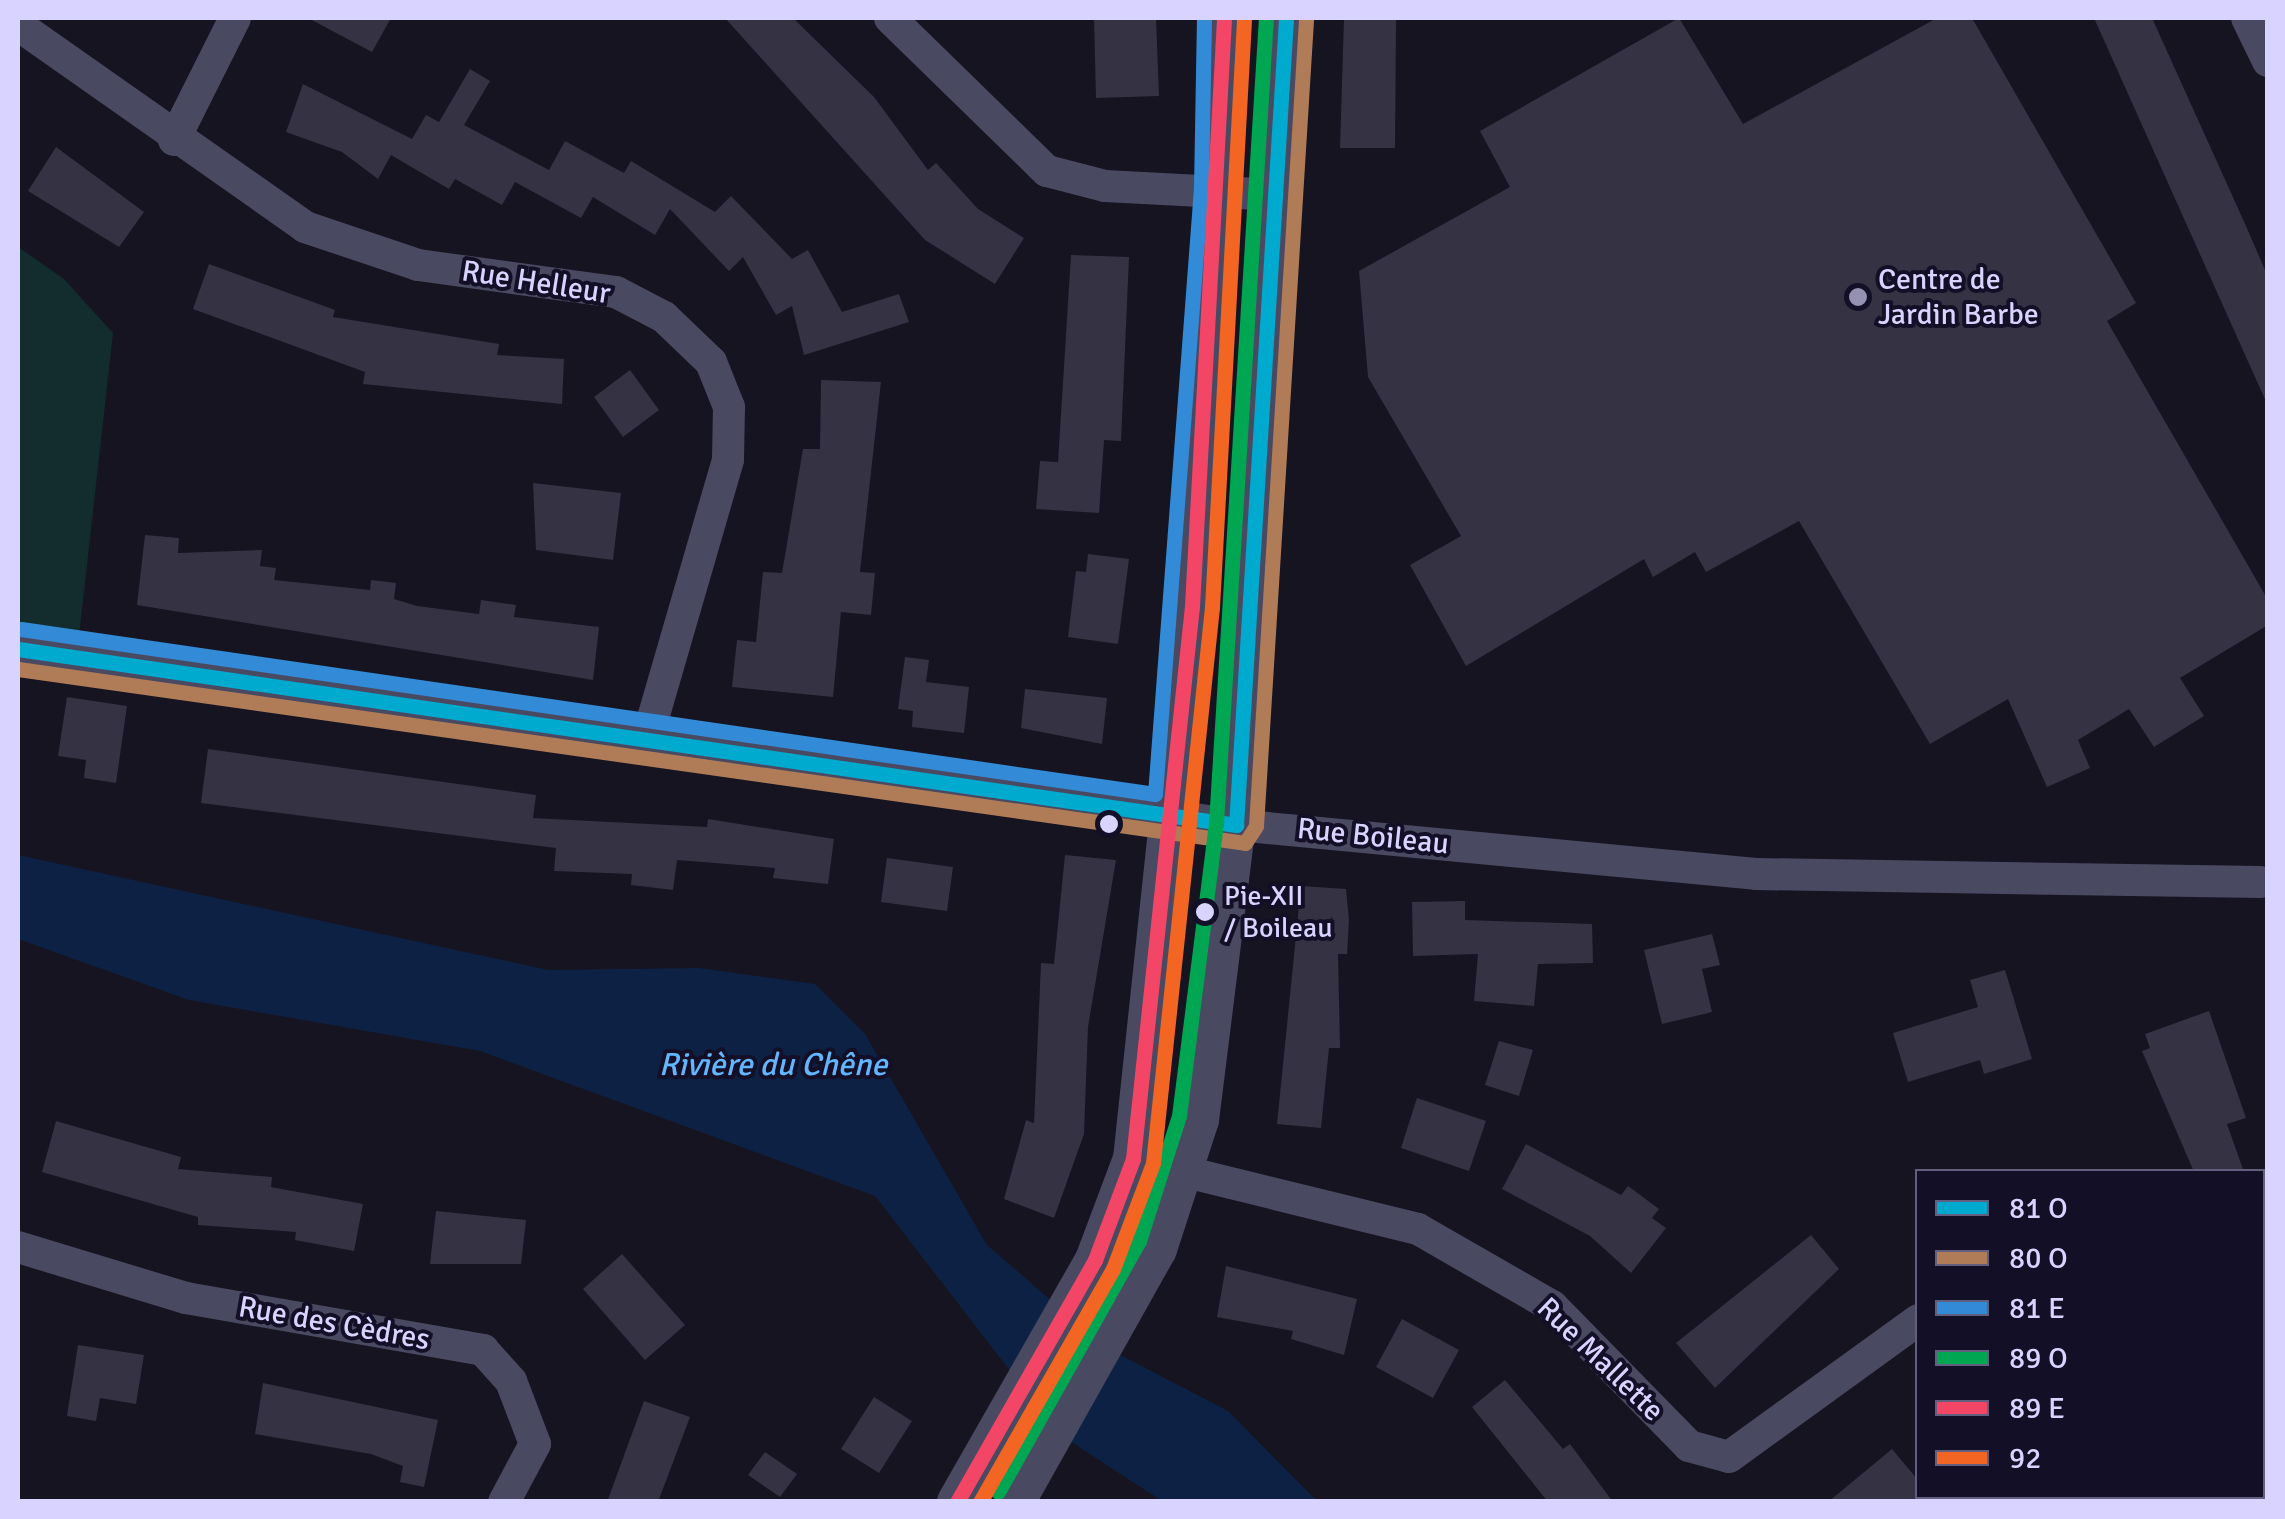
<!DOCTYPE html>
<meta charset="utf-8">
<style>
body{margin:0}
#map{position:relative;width:2285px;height:1519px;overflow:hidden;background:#161421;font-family:Signika,sans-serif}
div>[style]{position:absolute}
.green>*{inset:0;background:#132c2d}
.water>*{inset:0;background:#0d2144}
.building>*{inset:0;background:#343243}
.minor>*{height:32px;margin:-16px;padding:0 16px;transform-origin:16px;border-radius:16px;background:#4a4962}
.tertiary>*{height:40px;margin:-20px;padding:0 20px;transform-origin:20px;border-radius:20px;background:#4a4962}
.bus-1>*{height:15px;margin:-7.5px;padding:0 7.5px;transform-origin:7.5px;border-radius:7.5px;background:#00a9ce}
.bus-2>*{height:15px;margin:-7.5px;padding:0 7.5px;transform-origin:7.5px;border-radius:7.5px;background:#b07c57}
.bus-3>*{height:15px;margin:-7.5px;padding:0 7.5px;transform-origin:7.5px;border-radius:7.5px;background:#338bd7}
.bus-4>*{height:15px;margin:-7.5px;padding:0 7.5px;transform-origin:7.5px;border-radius:7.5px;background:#00a651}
.bus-5>*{height:15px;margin:-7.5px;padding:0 7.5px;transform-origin:7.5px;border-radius:7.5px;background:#f34667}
.bus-6>*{height:15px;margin:-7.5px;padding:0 7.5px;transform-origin:7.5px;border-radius:7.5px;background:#f26522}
.dots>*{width:28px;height:28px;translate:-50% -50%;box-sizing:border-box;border:5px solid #130f26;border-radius:50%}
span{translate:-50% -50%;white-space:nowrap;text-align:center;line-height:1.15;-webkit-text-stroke:8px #130f26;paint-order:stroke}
.bus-label{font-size:28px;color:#d9d4ff}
.left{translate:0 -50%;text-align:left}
.poi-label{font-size:30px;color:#d9d4ff}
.street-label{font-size:30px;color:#d9d4ff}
.water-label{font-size:32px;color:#62b6ff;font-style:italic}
.frame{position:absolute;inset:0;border:20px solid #d9d4ff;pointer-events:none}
.legend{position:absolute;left:1915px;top:1169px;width:350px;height:330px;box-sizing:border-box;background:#130f26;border:2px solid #625e7d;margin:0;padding:12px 18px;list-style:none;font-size:30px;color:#d9d4ff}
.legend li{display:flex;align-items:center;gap:20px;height:50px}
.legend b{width:50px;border:2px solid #625e7d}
</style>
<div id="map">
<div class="green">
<i style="clip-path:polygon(18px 247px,64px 279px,113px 333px,76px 663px,18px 654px)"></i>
</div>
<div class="water">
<i style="clip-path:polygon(18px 855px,548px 970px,699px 968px,815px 984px,865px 1034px,987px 1245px,1105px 1347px,1228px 1411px,1317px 1501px,1162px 1501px,1059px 1434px,875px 1196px,480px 1051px,189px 1000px,18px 939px)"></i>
<i style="clip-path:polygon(2267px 1370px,2267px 1501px,2080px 1501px,2262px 1496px)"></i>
</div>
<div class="building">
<i style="clip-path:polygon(308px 18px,391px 18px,372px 52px)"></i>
<i style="clip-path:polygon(725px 18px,793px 18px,874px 97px,928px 170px,936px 163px,978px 209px,1024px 238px,995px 284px,925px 240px)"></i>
<i style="clip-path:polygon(1094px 18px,1156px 18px,1159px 96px,1096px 98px)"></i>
<i style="clip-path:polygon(1344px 18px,1396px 18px,1395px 148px,1340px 148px)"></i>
<i style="clip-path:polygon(1679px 18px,1743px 124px,1937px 18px,1972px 18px,2136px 303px,2107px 321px,2268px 600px,2268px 625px,2180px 678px,2204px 716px,2154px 747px,2129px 709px,2078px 740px,2090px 768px,2047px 787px,2008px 699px,1930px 744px,1799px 521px,1706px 572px,1695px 552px,1653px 577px,1644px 559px,1466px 666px,1410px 565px,1461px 536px,1368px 377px,1359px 271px,1510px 187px,1480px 131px)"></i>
<i style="clip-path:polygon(2094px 18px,2152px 18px,2246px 226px,2268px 277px,2268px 406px)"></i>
<i style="clip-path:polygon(470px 69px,490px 81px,464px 125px,549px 170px,565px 141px,624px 173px,631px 161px,715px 212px,731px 196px,792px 259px,808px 250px,842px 312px,899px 294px,909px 322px,804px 355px,792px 306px,776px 315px,743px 257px,729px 271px,670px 209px,655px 235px,593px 197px,581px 218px,515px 182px,502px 205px,455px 179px,449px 189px,391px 155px,378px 179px,342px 152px,286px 132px,303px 84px,412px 139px,426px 115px,439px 122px)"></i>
<i style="clip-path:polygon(56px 147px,144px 212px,119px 247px,28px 191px)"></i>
<i style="clip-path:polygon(1071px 255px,1129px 257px,1121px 441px,1104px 440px,1099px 513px,1036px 509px,1040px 461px,1058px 462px)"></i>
<i style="clip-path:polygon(209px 264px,335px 310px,333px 317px,499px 344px,497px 355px,564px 359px,562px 404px,363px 384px,365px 372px,193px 309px)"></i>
<i style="clip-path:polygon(630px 370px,659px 410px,623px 437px,594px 397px)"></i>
<i style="clip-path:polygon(821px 380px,881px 382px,860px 572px,875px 573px,871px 615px,841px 612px,833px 697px,732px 687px,737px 640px,756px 642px,763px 572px,782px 573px,803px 449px,820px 449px)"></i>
<i style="clip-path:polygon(533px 483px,621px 493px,613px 560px,536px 550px)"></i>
<i style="clip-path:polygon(145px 535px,179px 538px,178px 553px,262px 550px,260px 566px,276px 568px,274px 580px,370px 590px,371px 580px,396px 583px,394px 599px,417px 606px,479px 614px,481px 600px,516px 605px,514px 617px,599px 627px,593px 680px,137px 605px)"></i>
<i style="clip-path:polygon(1088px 554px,1129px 559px,1118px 644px,1068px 637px,1076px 571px,1086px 572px)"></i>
<i style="clip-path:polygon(905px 657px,929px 660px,926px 682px,969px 687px,964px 733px,912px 727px,913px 711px,898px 709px)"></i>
<i style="clip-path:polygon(1025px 689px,1107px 698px,1102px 744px,1021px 728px)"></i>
<i style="clip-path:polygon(67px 697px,127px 706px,116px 783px,84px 778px,86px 760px,58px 756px)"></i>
<i style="clip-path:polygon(208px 749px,536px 795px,533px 818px,707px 827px,708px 819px,834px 839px,828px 884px,773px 878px,775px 868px,677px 860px,673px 890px,631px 885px,632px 874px,554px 871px,556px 848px,201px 803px)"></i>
<i style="clip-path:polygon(1065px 855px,1116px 860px,1088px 1027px,1084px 1134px,1054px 1218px,1004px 1199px,1026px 1120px,1034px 1123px,1041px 963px,1054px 964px)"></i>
<i style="clip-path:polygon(887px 858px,953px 867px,947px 911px,881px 902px)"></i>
<i style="clip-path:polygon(1301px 886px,1346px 889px,1349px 920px,1347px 954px,1338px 954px,1340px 1048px,1329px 1048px,1321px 1128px,1277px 1124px)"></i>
<i style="clip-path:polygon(1465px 901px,1465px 920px,1592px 924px,1593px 963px,1538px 964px,1534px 1006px,1474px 1001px,1478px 954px,1413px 956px,1412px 902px)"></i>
<i style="clip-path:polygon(1712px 934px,1720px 965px,1702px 969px,1712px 1012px,1662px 1024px,1644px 950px)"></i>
<i style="clip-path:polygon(2005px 970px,2032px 1059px,1984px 1074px,1980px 1060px,1908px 1082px,1893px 1033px,1978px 1007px,1970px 980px)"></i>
<i style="clip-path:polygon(2209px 1011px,2246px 1118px,2227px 1124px,2244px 1172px,2194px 1172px,2142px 1051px,2150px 1048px,2145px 1034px)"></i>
<i style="clip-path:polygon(1499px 1041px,1533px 1050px,1519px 1096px,1485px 1085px)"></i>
<i style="clip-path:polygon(1417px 1098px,1486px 1121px,1469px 1171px,1401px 1148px)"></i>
<i style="clip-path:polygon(56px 1121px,181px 1157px,178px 1169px,272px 1177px,271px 1187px,363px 1204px,354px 1251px,295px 1240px,296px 1232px,198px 1225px,198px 1217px,42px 1172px)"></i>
<i style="clip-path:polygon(1526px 1144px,1621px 1195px,1628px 1186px,1659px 1209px,1652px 1218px,1666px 1228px,1631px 1273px,1590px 1236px,1502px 1189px)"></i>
<i style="clip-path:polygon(436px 1211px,526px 1220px,521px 1264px,430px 1264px)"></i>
<i style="clip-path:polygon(1811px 1235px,1839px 1269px,1715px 1388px,1676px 1343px)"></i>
<i style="clip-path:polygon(622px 1254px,685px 1325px,645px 1360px,583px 1289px)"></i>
<i style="clip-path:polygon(1226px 1266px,1357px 1299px,1344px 1355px,1291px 1339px,1293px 1331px,1217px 1317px)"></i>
<i style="clip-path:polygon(1402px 1319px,1459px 1350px,1433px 1398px,1376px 1367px)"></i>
<i style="clip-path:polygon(78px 1345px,144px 1355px,136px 1404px,100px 1398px,96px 1421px,67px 1416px)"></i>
<i style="clip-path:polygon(1505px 1380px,1563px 1449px,1570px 1444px,1613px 1502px,1548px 1502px,1472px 1407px)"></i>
<i style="clip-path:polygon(263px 1383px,438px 1420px,424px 1487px,400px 1482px,403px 1466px,371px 1454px,255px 1434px)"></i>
<i style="clip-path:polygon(874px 1397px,912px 1421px,879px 1473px,841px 1449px)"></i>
<i style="clip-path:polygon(644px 1401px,690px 1417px,658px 1502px,607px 1502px)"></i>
<i style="clip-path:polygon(1892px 1449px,1918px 1480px,1918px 1502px,1828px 1502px)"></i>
<i style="clip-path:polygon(765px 1452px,797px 1474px,780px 1497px,748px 1475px)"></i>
</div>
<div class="minor">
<i style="left:890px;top:18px;width:219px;rotate:44.3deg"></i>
<i style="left:1047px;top:171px;width:60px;rotate:14.5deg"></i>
<i style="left:1105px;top:186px;width:172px;rotate:3deg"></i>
<i style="left:2247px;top:18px;width:48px;rotate:64deg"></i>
<i style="left:18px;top:25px;width:351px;rotate:35.1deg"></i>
<i style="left:305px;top:227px;width:119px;rotate:18.6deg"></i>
<i style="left:418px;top:265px;width:200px;rotate:7.8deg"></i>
<i style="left:616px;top:292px;width:54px;rotate:27.5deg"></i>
<i style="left:664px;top:317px;width:65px;rotate:43.8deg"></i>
<i style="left:711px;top:362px;width:48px;rotate:68.2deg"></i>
<i style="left:729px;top:407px;width:53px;rotate:91.1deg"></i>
<i style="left:728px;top:460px;width:291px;rotate:106.2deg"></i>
<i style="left:174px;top:140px;width:136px;rotate:-63.4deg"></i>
<i style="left:18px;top:649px;width:1231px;rotate:8.22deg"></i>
<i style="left:1236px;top:825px;width:522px;rotate:5.38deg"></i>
<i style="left:1756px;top:874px;width:504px;rotate:0.91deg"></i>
<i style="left:1133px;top:1159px;width:293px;rotate:13.8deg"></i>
<i style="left:1418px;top:1229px;width:155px;rotate:29.9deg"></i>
<i style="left:1552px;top:1306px;width:196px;rotate:45.6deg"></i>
<i style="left:1689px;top:1446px;width:41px;rotate:15.4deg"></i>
<i style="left:1729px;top:1457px;width:233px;rotate:-35.9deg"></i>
<i style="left:18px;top:1247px;width:176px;rotate:16.9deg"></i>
<i style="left:186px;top:1298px;width:302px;rotate:9.9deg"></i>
<i style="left:483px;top:1350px;width:42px;rotate:47.9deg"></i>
<i style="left:511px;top:1381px;width:67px;rotate:69.1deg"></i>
<i style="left:535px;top:1444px;width:66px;rotate:118.1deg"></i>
</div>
<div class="tertiary">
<i style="left:957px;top:1502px;width:279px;rotate:-60.3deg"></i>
<i style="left:1095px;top:1260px;width:108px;rotate:-69.4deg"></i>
<i style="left:1133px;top:1159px;width:556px;rotate:-83.91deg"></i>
<i style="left:1192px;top:606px;width:589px;rotate:-86.88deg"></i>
<i style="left:1015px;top:1502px;width:290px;rotate:-60.7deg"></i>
<i style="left:1157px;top:1249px;width:136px;rotate:-72deg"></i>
<i style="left:1199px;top:1120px;width:297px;rotate:-82.9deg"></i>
<i style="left:1236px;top:825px;width:809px;rotate:-86.45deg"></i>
</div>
<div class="bus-1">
<i style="left:18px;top:649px;width:1231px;rotate:8.22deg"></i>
<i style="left:1236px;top:825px;width:809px;rotate:-86.45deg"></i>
</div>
<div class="bus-2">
<i style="left:18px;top:669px;width:1239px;rotate:8.07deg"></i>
<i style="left:1245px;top:843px;width:20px;rotate:-57deg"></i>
<i style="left:1256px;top:826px;width:809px;rotate:-86.45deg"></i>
</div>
<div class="bus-3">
<i style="left:21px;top:629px;width:1146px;rotate:8.28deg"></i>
<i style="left:1155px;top:794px;width:608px;rotate:-85.66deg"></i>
<i style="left:1201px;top:188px;width:170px;rotate:-89deg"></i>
</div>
<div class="bus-4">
<i style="left:998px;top:1492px;width:288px;rotate:-60.7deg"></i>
<i style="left:1139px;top:1241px;width:131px;rotate:-72.3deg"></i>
<i style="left:1179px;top:1116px;width:295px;rotate:-82.8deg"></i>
<i style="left:1216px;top:823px;width:807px;rotate:-86.45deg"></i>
</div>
<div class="bus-5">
<i style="left:957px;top:1502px;width:279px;rotate:-60.3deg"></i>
<i style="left:1095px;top:1260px;width:108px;rotate:-69.4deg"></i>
<i style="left:1133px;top:1159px;width:556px;rotate:-83.91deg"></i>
<i style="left:1192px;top:606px;width:589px;rotate:-86.88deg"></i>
</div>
<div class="bus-6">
<i style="left:980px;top:1502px;width:268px;rotate:-60.3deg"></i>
<i style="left:1113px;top:1269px;width:113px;rotate:-69.3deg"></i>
<i style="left:1153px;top:1163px;width:559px;rotate:-83.94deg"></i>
<i style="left:1212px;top:607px;width:589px;rotate:-86.88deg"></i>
</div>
<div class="dots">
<i style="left:1858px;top:297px;background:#9591b1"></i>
<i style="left:1109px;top:824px;background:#d9d4ff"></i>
<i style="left:1205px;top:912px;background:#d9d4ff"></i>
</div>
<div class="bus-label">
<span class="left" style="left:1224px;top:912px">Pie-XII<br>/ Boileau</span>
</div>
<div class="poi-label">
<span class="left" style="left:1878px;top:297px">Centre de<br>Jardin Barbe</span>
</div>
<div class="street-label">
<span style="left:536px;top:283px;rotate:9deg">Rue Helleur</span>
<span style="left:1373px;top:837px;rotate:6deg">Rue Boileau</span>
<span style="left:334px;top:1324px;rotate:10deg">Rue des Cèdres</span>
<span style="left:1600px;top:1360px;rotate:44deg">Rue Mallette</span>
</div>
<div class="water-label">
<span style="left:773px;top:1065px">Rivière du Chêne</span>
</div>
<div class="frame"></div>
<ul class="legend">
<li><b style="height:12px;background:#00a9ce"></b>81 O</li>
<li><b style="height:12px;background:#b07c57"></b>80 O</li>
<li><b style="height:12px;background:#338bd7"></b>81 E</li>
<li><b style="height:12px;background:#00a651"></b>89 O</li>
<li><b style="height:12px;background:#f34667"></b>89 E</li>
<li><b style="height:12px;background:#f26522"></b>92</li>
</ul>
</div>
